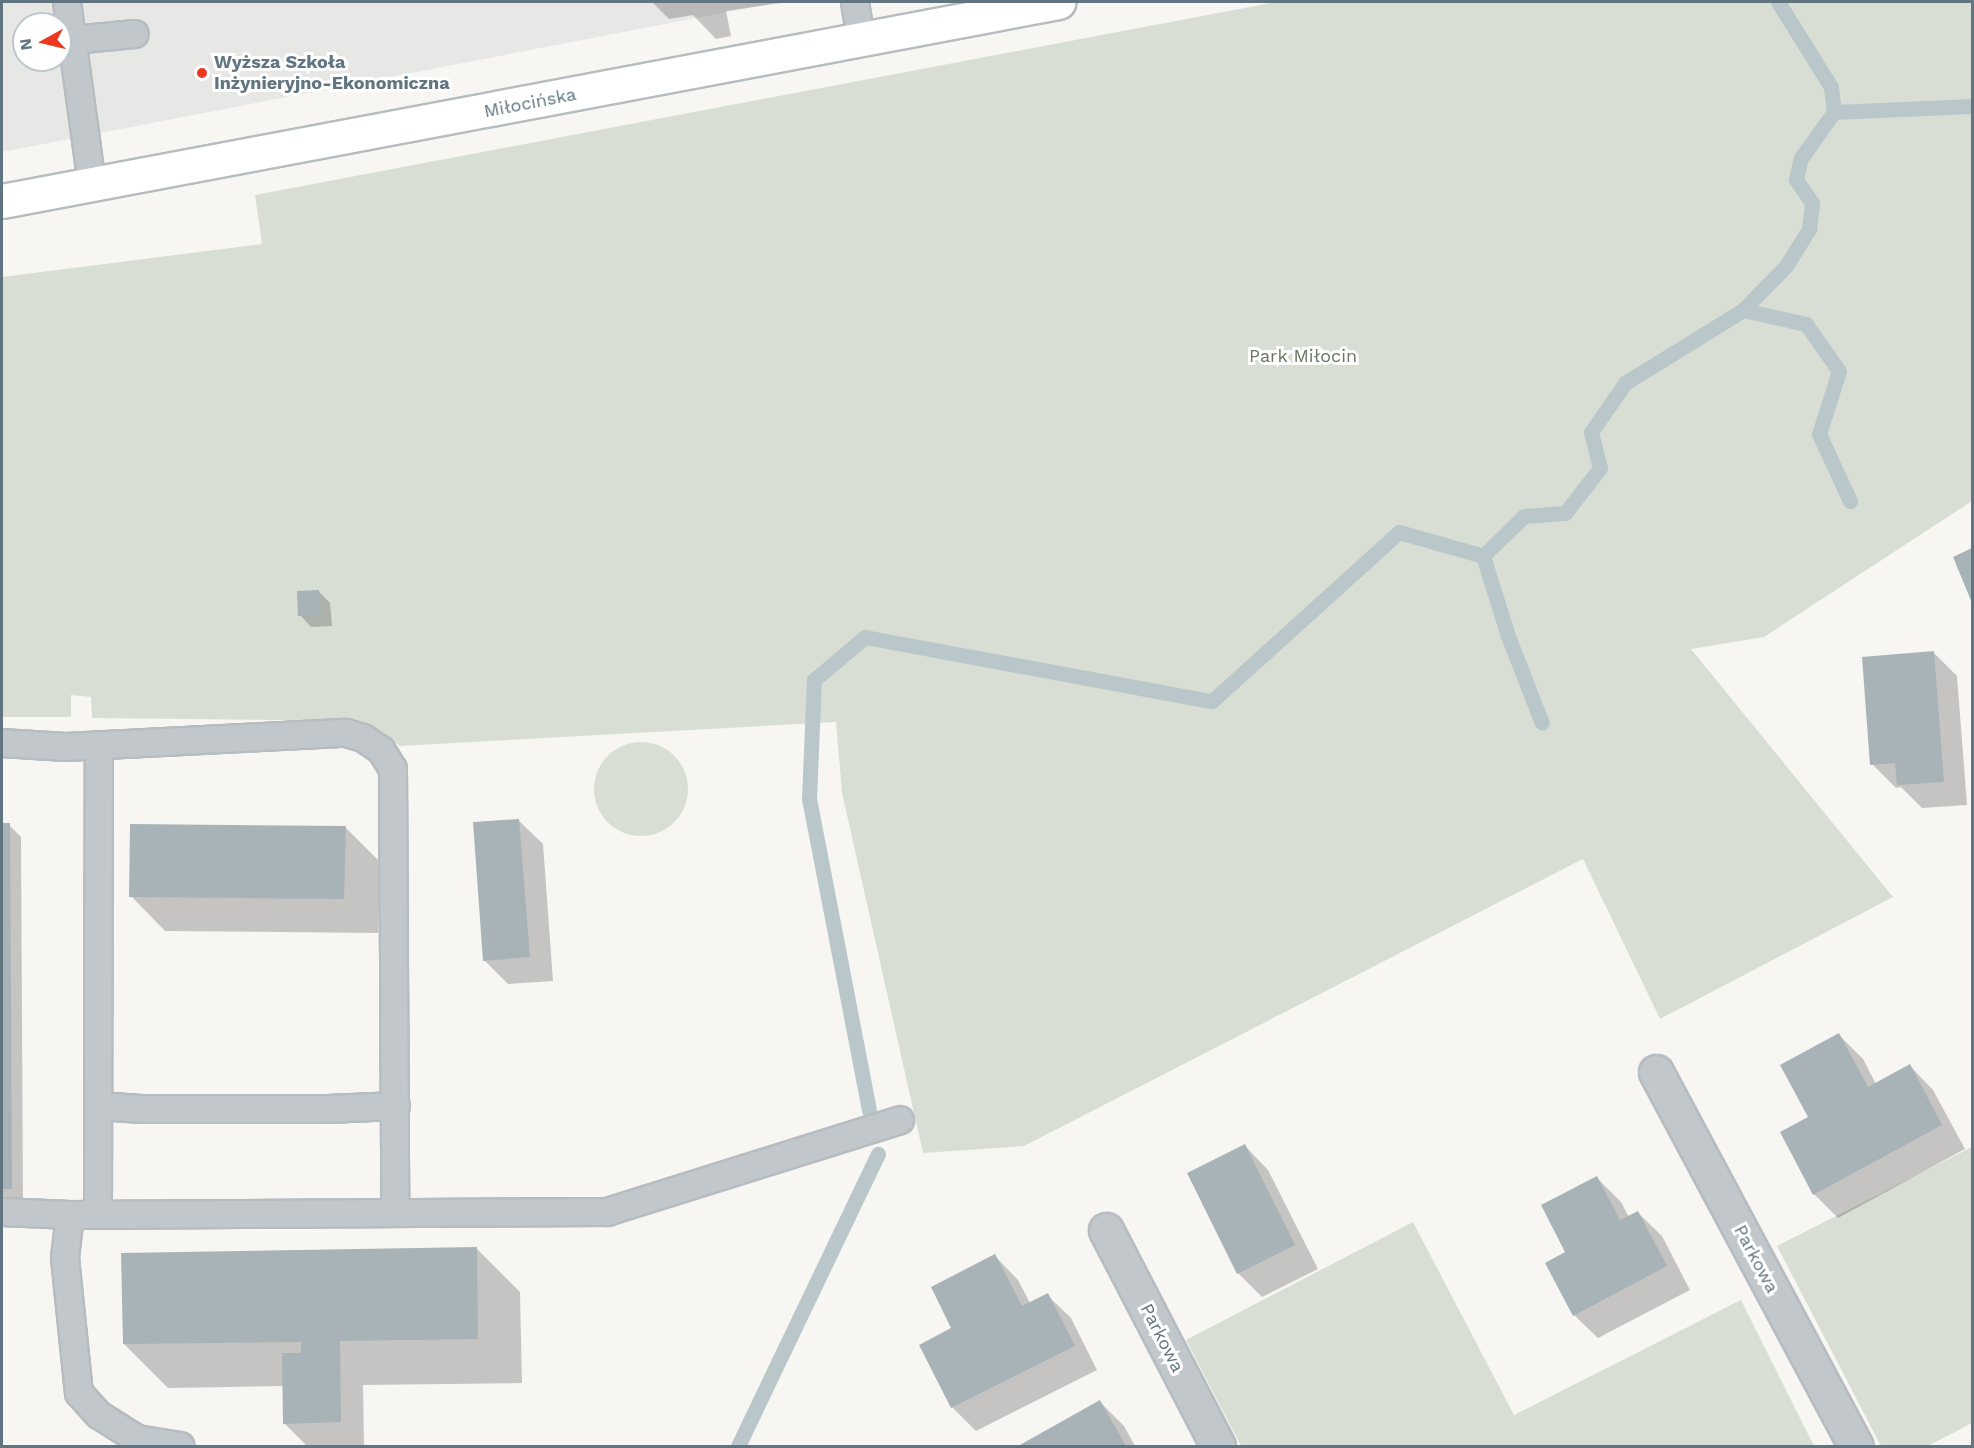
<!DOCTYPE html>
<meta charset="utf-8">
<style>
body{margin:0}
#map{position:relative;width:1974px;height:1448px;overflow:hidden;background:#f7f6f3;font-family:"Work Sans",sans-serif}
div>[style]{position:absolute}
.built>*{inset:0;background:#e7e8e6}
.green>*{inset:0;background:#d9ded4}
.round{border-radius:50%}
.shadow>*{inset:0;background:#0003}
.stream>*{height:15px;margin:-7.5px;padding:0 7.5px;transform-origin:7.5px;border-radius:7.5px;background:#b9c7ca}
.building>*{inset:0;background:#a8b3b7}
.roads{filter:drop-shadow(2px 0 #b6bcc0) drop-shadow(-2px 0 #b6bcc0) drop-shadow(0 2px #b6bcc0) drop-shadow(0 -2px #b6bcc0)}
.lane>*{height:26px;margin:-13px;padding:0 13px;transform-origin:13px;border-radius:13px;background:#c1c7ca}
.street>*{height:33px;margin:-16.5px;padding:0 16.5px;transform-origin:16.5px;border-radius:16.5px;background:#c1c7ca}
.secondary>*{height:33px;margin:-16.5px;padding:0 16.5px;transform-origin:16.5px;border-radius:16.5px;background:#fff}
.dots>*{width:16px;height:16px;translate:-50% -50%;box-sizing:border-box;border:3px solid #fff;border-radius:50%}
span{translate:-50% -50%;white-space:nowrap;text-align:center;line-height:1.15;-webkit-text-stroke:6px #fff;paint-order:stroke}
.poi-label{font-size:18px;color:#607580;font-weight:700}
.left{translate:0 -50%;text-align:left}
.street-label{font-size:18px;color:#607580}
.park-label{font-size:18px;color:#66775f}
.frame{position:absolute;inset:0;border:3px solid #607580;pointer-events:none}
.north{position:absolute;left:12px;top:12px;width:60px;height:60px;box-sizing:border-box;background:#fff;border:2px solid #bfc8cc;border-radius:50%;rotate:262deg;font-size:16px;font-weight:700;line-height:24px;text-align:center;color:#607580}
.north::after{content:'';display:block;margin:auto;width:21px;height:27px;background:#ec381e;clip-path:polygon(50% 0,100% 100%,50% 72%,0 100%)}
</style>
<div id="map">
<div class="built">
<i style="clip-path:polygon(evenodd,2px 2px,779px 2px,2px 152px,2px 2px,24px 24px,60px 24px,60px 60px,24px 60px,24px 24px)"></i>
</div>
<div class="green">
<i style="clip-path:polygon(1276px 2px,1972px 2px,1972px 501px,1764px 637px,1691px 649px,1893px 897px,1660px 1019px,1583px 859px,1024px 1146px,923px 1153px,842px 793px,836px 722px,400px 746px,362px 721px,92px 718px,91px 697px,71px 695px,71px 717px,2px 717px,2px 277px,262px 244px,255px 195px)"></i>
<i class="round" style="left:594px;top:742px;width:94px;height:94px"></i>
<i style="clip-path:polygon(1972px 1147px,1972px 1423px,1928px 1446px,1881px 1446px,1777px 1246px)"></i>
<i style="clip-path:polygon(1413px 1222px,1514px 1415px,1741px 1300px,1814px 1446px,1241px 1446px,1186px 1340px)"></i>
</div>
<div class="shadow">
<i style="clip-path:polygon(652px 2px,788px 2px,726px 11px,731px 36px,716px 39px,693px 15px,669px 19px)"></i>
<i style="clip-path:polygon(1972px 550px,1972px 599px,1955px 557px)"></i>
<i style="clip-path:polygon(318px 591px,330px 603px,332px 626px,311px 627px,300px 615px)"></i>
<i style="clip-path:polygon(1933px 652px,1957px 676px,1967px 805px,1922px 808px,1901px 787px,1896px 788px,1872px 764px)"></i>
<i style="clip-path:polygon(519px 821px,543px 844px,553px 981px,508px 984px,485px 961px)"></i>
<i style="clip-path:polygon(2px 825px,9px 825px,21px 837px,23px 1200px,2px 1200px)"></i>
<i style="clip-path:polygon(345px 827px,380px 862px,378px 933px,165px 931px,131px 896px)"></i>
<i style="clip-path:polygon(1839px 1035px,1863px 1059px,1876px 1084px,1910px 1066px,1933px 1090px,1965px 1149px,1838px 1218px,1814px 1194px,1810px 1118px)"></i>
<i style="clip-path:polygon(1245px 1146px,1268px 1170px,1318px 1269px,1262px 1297px,1238px 1273px)"></i>
<i style="clip-path:polygon(1597px 1178px,1621px 1202px,1629px 1217px,1638px 1213px,1662px 1236px,1690px 1290px,1598px 1338px,1574px 1315px)"></i>
<i style="clip-path:polygon(476px 1248px,520px 1292px,522px 1383px,363px 1385px,364px 1446px,307px 1446px,284px 1423px,284px 1386px,168px 1388px,124px 1344px)"></i>
<i style="clip-path:polygon(995px 1256px,1018px 1280px,1030px 1303px,1047px 1295px,1071px 1318px,1097px 1370px,976px 1431px,952px 1407px,921px 1346px,953px 1329px)"></i>
<i style="clip-path:polygon(1100px 1402px,1124px 1426px,1135px 1446px,1021px 1446px)"></i>
</div>
<div class="stream">
<i style="left:1834px;top:112px;width:138px;rotate:-2.5deg"></i>
<i style="left:1743px;top:310px;width:65px;rotate:12.5deg"></i>
<i style="left:1806px;top:324px;width:57px;rotate:54.9deg"></i>
<i style="left:1839px;top:371px;width:66px;rotate:107.6deg"></i>
<i style="left:1819px;top:434px;width:74px;rotate:65.2deg"></i>
<i style="left:1483px;top:556px;width:84px;rotate:72.6deg"></i>
<i style="left:1508px;top:636px;width:93px;rotate:68.7deg"></i>
<i style="left:869px;top:1110px;width:318px;rotate:-100.9deg"></i>
<i style="left:809px;top:798px;width:118px;rotate:-87.6deg"></i>
<i style="left:814px;top:680px;width:67px;rotate:-40.1deg"></i>
<i style="left:865px;top:637px;width:353px;rotate:10.5deg"></i>
<i style="left:1212px;top:701px;width:252px;rotate:-42.1deg"></i>
<i style="left:1399px;top:532px;width:87px;rotate:15.9deg"></i>
<i style="left:1483px;top:556px;width:57px;rotate:-44.3deg"></i>
<i style="left:1524px;top:516px;width:41px;rotate:-4.2deg"></i>
<i style="left:1565px;top:513px;width:57px;rotate:-52.1deg"></i>
<i style="left:1600px;top:468px;width:37px;rotate:-104deg"></i>
<i style="left:1591px;top:432px;width:60px;rotate:-55.2deg"></i>
<i style="left:1625px;top:383px;width:139px;rotate:-31.7deg"></i>
<i style="left:1743px;top:310px;width:62px;rotate:-45.7deg"></i>
<i style="left:1786px;top:266px;width:44px;rotate:-58.1deg"></i>
<i style="left:1809px;top:229px;width:26px;rotate:-83deg"></i>
<i style="left:1812px;top:203px;width:29px;rotate:-124deg"></i>
<i style="left:1796px;top:179px;width:22px;rotate:-77deg"></i>
<i style="left:1801px;top:158px;width:57px;rotate:-54.3deg"></i>
<i style="left:1834px;top:112px;width:25px;rotate:-97deg"></i>
<i style="left:1831px;top:87px;width:100px;rotate:-121.9deg"></i>
<i style="left:738px;top:1446px;width:324px;rotate:-64.4deg"></i>
</div>
<div class="building">
<i style="clip-path:polygon(1972px 548px,1972px 603px,1953px 557px)"></i>
<i style="clip-path:polygon(319px 590px,321px 615px,298px 616px,297px 591px)"></i>
<i style="clip-path:polygon(1934px 651px,1944px 782px,1897px 785px,1895px 763px,1870px 765px,1862px 657px)"></i>
<i style="clip-path:polygon(519px 819px,530px 957px,483px 961px,473px 822px)"></i>
<i style="clip-path:polygon(2px 823px,10px 823px,12px 1189px,2px 1189px)"></i>
<i style="clip-path:polygon(130px 824px,346px 826px,344px 899px,129px 897px)"></i>
<i style="clip-path:polygon(1839px 1033px,1868px 1087px,1910px 1064px,1942px 1125px,1813px 1195px,1780px 1132px,1808px 1117px,1780px 1065px)"></i>
<i style="clip-path:polygon(1245px 1144px,1295px 1245px,1237px 1274px,1187px 1173px)"></i>
<i style="clip-path:polygon(1597px 1176px,1620px 1220px,1638px 1211px,1667px 1266px,1573px 1316px,1545px 1263px,1565px 1252px,1541px 1205px)"></i>
<i style="clip-path:polygon(477px 1247px,478px 1339px,340px 1341px,341px 1422px,283px 1424px,282px 1353px,301px 1353px,301px 1342px,123px 1344px,121px 1253px)"></i>
<i style="clip-path:polygon(995px 1254px,1022px 1306px,1048px 1293px,1075px 1346px,951px 1408px,919px 1345px,951px 1328px,931px 1287px)"></i>
<i style="clip-path:polygon(1100px 1400px,1126px 1446px,1018px 1446px)"></i>
</div>
<div class="roads">
<div class="lane">
<i style="left:67px;top:2px;width:185px;rotate:82.2deg"></i>
<i style="left:855px;top:2px;width:37px;rotate:81deg"></i>
<i style="left:73px;top:40px;width:62px;rotate:-5.5deg"></i>
<i style="left:2px;top:743px;width:64px;rotate:3.6deg"></i>
<i style="left:66px;top:747px;width:280px;rotate:-2.9deg"></i>
<i style="left:346px;top:733px;width:18px;rotate:16deg"></i>
<i style="left:363px;top:738px;width:22px;rotate:34deg"></i>
<i style="left:381px;top:750px;width:22px;rotate:58deg"></i>
<i style="left:393px;top:769px;width:444px;rotate:89.7deg"></i>
<i style="left:100px;top:1106px;width:41px;rotate:4.2deg"></i>
<i style="left:141px;top:1109px;width:187px"></i>
<i style="left:328px;top:1109px;width:68px;rotate:-2.5deg"></i>
<i style="left:2px;top:1212px;width:68px;rotate:2.5deg"></i>
<i style="left:70px;top:1215px;width:537px;rotate:-0.32deg"></i>
<i style="left:607px;top:1212px;width:307px;rotate:-17.4deg"></i>
<i style="left:98px;top:1214px;width:469px;rotate:-89.9deg"></i>
<i style="left:70px;top:1215px;width:43px;rotate:96.6deg"></i>
<i style="left:65px;top:1258px;width:136px;rotate:84.1deg"></i>
<i style="left:79px;top:1393px;width:30px;rotate:48deg"></i>
<i style="left:99px;top:1415px;width:45px;rotate:32.3deg"></i>
<i style="left:137px;top:1439px;width:44px;rotate:9.2deg"></i>
</div>
<div class="street">
<i style="left:1656px;top:1072px;width:424px;rotate:61.9deg"></i>
<i style="left:1106px;top:1230px;width:243px;rotate:62.6deg"></i>
</div>
<div class="secondary">
<i style="left:2px;top:201px;width:1075px;rotate:-10.67deg"></i>
</div>
</div>
<div class="dots">
<i style="left:202px;top:73px;background:#ec381e"></i>
</div>
<div class="poi-label">
<span class="left" style="left:214px;top:73px">Wyższa Szkoła<br>Inżynieryjno-Ekonomiczna</span>
</div>
<div class="street-label">
<span style="left:530px;top:103px;rotate:-11deg">Miłocińska</span>
<span style="left:1756px;top:1259px;rotate:62deg">Parkowa</span>
<span style="left:1162px;top:1338px;rotate:63deg">Parkowa</span>
</div>
<div class="park-label">
<span style="left:1303px;top:356px">Park Miłocin</span>
</div>
<div class="frame"></div>
<div class="north">N</div>
</div>
